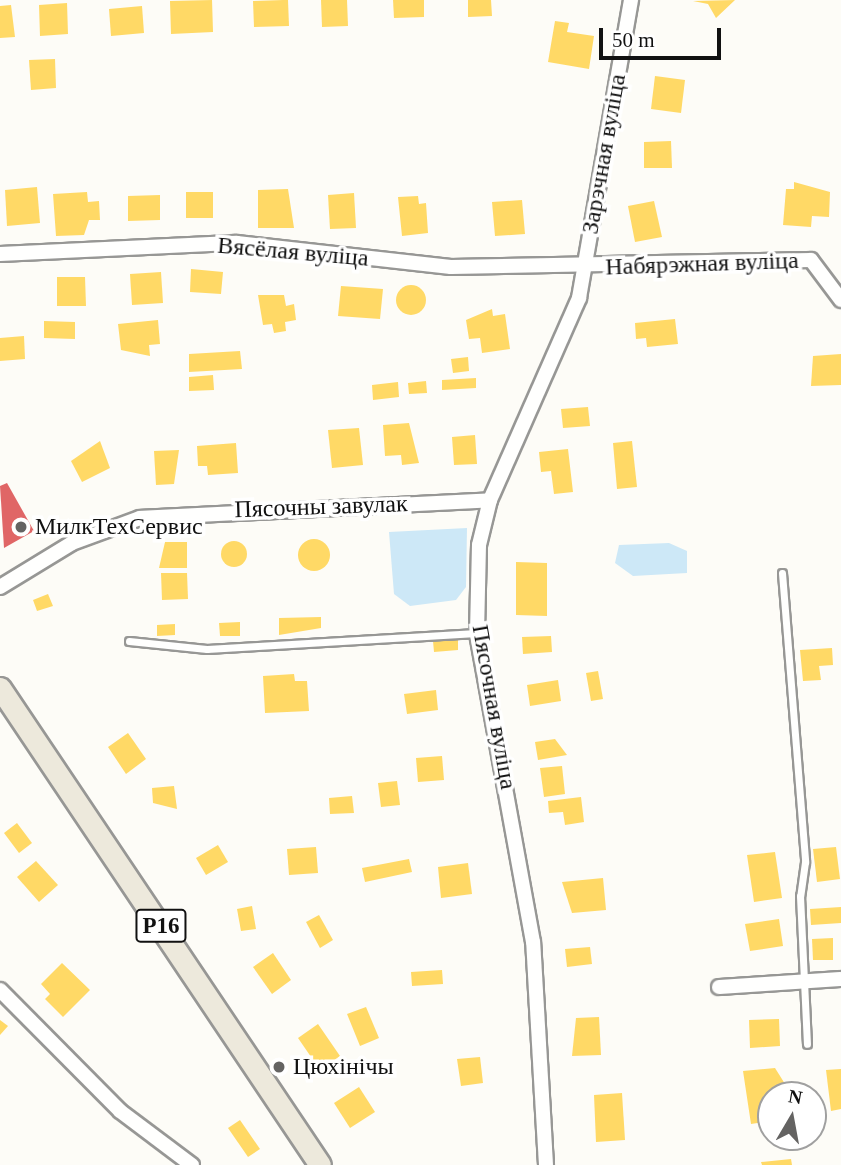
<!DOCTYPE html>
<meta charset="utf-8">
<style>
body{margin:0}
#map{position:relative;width:841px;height:1165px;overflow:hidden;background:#fdfcf7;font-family:Georgia,serif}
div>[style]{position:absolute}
.water>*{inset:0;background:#cde8f7}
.homes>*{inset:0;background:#ffd966}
.round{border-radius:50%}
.shops>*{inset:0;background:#e06666}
.roads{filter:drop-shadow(2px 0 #979795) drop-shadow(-2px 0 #979795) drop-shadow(0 2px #979795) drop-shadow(0 -2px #979795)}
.service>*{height:7px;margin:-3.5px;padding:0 3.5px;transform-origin:3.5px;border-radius:3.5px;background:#fffffe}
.minor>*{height:14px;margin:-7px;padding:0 7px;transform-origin:7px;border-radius:7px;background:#fffffe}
.primary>*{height:21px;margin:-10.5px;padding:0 10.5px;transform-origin:10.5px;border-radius:10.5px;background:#ede9dc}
.dots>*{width:19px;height:19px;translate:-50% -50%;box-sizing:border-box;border:4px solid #fff;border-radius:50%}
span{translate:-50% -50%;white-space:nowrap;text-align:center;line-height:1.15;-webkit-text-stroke:7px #fff;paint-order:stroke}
.shield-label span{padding:2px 5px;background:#fff;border:2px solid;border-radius:5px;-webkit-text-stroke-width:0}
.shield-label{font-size:23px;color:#111;font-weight:700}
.street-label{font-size:24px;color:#111}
.poi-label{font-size:24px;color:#111}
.left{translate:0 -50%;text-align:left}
.north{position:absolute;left:757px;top:1081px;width:70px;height:70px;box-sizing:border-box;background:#fff;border:2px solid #a0a0a0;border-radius:50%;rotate:10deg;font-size:19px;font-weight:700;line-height:28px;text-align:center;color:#111}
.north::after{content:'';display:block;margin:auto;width:24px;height:32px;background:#646362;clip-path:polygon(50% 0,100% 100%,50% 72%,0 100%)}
.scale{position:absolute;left:599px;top:28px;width:122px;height:32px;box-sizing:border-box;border:4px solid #111;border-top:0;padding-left:9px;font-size:21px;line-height:24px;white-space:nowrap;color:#111;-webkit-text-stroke:5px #fff;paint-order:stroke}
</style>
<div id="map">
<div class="water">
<i style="clip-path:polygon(467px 528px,466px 587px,456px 600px,410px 606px,394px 594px,389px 532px)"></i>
<i style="clip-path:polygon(669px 543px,687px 551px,687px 573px,633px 576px,615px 563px,619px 545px)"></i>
</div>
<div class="homes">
<i style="clip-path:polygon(212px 0,213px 32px,171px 34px,170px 1px)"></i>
<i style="clip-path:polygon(283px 0,288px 0,289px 26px,254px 27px,253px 1px)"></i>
<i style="clip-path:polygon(321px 0,347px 0,348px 26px,322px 27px)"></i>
<i style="clip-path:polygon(393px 0,424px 0,424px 17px,394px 18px)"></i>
<i style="clip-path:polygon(468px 0,491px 0,492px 16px,468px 17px)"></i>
<i style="clip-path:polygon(735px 0,716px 18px,708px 4px,693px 1px)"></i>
<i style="clip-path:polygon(67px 3px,68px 34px,40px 36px,39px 5px)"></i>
<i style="clip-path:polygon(11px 5px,15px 37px,0 38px,0 6px)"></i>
<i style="clip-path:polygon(142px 6px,144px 33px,111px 36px,109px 9px)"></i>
<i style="clip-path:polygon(555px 21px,569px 23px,567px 32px,594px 36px,589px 69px,548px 62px)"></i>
<i style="clip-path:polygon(55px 59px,56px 88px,31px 90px,29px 60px)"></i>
<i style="clip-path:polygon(655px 76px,685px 80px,681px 113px,651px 109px)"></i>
<i style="clip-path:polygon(671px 141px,672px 168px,644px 168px,644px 142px)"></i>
<i style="clip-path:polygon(794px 182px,830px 192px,829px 217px,812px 216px,811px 227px,783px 225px,786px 189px,794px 189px)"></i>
<i style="clip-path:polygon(37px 187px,40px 223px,7px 226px,5px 190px)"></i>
<i style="clip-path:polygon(288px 189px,294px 228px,258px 228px,258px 190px)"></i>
<i style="clip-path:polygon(87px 192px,88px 202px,99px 201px,100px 220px,89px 220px,84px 235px,56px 236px,53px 194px)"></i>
<i style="clip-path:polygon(186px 192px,213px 192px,213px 218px,186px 218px)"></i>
<i style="clip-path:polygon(354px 193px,356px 228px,330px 229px,328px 195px)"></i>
<i style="clip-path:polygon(160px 195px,160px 220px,128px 221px,128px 196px)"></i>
<i style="clip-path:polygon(418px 196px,419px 204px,426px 203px,428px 233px,402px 236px,398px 197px)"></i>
<i style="clip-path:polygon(522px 200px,525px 234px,495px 236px,492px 202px)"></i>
<i style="clip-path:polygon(654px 201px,662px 237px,635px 242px,628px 206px)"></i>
<i style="clip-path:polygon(191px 269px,223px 272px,221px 294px,190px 292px)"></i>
<i style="clip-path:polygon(161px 272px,163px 303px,132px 305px,130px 274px)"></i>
<i style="clip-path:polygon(57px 277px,85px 277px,86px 306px,57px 306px)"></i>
<i class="round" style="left:396px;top:285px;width:30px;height:30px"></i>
<i style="clip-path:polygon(341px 286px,383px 289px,380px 319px,338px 316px)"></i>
<i style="clip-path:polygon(258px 295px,284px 295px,286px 306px,294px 304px,296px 320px,285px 322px,286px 331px,274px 333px,272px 324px,263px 325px)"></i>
<i style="clip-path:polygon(492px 309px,493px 316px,505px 314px,510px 349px,482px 353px,480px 338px,469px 339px,466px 320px)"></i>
<i style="clip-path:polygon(675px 319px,678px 344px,647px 347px,646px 338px,636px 339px,635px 323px)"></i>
<i style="clip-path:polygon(158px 320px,160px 344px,149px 345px,150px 356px,121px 350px,118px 324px)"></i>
<i style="clip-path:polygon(44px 321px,75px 322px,75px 339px,44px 338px)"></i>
<i style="clip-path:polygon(24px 336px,25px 359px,0 361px,0 338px)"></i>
<i style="clip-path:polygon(240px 351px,242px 369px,189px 372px,189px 354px)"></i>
<i style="clip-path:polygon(841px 354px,841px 385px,811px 386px,813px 356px)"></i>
<i style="clip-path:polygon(468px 357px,469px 371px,453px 373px,451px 359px)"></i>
<i style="clip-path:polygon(213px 375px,214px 390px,189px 391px,189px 377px)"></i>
<i style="clip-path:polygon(476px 378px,476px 388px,442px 390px,442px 380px)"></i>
<i style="clip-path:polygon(426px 381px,427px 393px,409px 394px,408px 383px)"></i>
<i style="clip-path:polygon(398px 382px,399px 397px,373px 400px,372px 385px)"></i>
<i style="clip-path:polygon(588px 407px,590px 426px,563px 428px,561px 409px)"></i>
<i style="clip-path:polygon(409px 423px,419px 463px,402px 465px,401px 455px,385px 456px,383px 425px)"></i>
<i style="clip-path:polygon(359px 428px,363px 465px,332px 468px,328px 430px)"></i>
<i style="clip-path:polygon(475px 435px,477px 464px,454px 465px,452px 437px)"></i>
<i style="clip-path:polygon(100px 441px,110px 468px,82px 482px,71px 461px)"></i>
<i style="clip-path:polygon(632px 441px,637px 487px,617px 489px,613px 443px)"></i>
<i style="clip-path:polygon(236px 443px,238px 473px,208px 475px,207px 466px,198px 466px,197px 446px)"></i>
<i style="clip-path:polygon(568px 449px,573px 492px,554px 494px,551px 471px,541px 472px,539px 452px)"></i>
<i style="clip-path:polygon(179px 450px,174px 484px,156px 485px,154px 451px)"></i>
<i class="round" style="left:298px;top:539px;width:32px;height:32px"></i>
<i class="round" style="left:221px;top:541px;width:26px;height:26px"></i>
<i style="clip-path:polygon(165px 542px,187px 542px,187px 568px,159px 568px)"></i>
<i style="clip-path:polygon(516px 562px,547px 563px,547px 616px,516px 615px)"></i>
<i style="clip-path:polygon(161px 573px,187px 573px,188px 599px,162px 600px)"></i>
<i style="clip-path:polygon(48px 594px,53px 606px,37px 611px,33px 600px)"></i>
<i style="clip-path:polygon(321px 617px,321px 628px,279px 635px,279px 618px)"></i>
<i style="clip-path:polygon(240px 622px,240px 636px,220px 636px,219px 623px)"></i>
<i style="clip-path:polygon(175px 624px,175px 635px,157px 636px,157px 625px)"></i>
<i style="clip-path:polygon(551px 636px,552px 652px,523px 654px,522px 637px)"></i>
<i style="clip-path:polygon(458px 639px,458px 650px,434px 652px,433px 641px)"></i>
<i style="clip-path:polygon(832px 648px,833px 665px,819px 666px,821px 680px,803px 681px,800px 650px)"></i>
<i style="clip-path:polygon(598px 671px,603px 699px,591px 701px,586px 673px)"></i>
<i style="clip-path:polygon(294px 674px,295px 681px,307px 681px,309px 711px,265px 713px,263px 676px)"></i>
<i style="clip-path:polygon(558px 680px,561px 701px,530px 706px,527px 685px)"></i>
<i style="clip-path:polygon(436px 690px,438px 710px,407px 714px,404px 694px)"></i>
<i style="clip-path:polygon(128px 733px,146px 759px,126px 774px,108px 747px)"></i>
<i style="clip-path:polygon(555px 739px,567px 755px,538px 760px,535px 742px)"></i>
<i style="clip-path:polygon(442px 756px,444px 780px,418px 782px,416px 758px)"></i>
<i style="clip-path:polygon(562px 766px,565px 794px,544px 797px,540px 768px)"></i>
<i style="clip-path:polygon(397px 781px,400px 805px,381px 807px,378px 783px)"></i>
<i style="clip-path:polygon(174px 786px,177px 809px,153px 803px,152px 788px)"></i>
<i style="clip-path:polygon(352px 796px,354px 813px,330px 814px,329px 798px)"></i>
<i style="clip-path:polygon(581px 797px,584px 822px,565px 825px,563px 812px,549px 813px,548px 801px)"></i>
<i style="clip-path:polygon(17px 823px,32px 843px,19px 853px,4px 833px)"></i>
<i style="clip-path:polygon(218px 845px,228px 862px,206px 875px,196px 858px)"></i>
<i style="clip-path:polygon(316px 847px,318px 873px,289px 875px,287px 849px)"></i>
<i style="clip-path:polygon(836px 847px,840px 879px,817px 882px,813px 849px)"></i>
<i style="clip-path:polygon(775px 852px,782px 898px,754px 902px,747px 855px)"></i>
<i style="clip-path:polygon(409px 859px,412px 872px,365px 882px,362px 868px)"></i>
<i style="clip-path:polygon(36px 861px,58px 885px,39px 902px,17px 877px)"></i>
<i style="clip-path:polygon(468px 863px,472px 894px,441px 898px,438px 867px)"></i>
<i style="clip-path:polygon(603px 878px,606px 910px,572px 913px,562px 882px)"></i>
<i style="clip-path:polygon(252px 906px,256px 929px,241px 931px,237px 909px)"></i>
<i style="clip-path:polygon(841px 907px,841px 923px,811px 925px,810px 909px)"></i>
<i style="clip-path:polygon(319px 915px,333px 940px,320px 948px,306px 922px)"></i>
<i style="clip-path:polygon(779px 919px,783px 946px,750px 951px,745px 924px)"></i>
<i style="clip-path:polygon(833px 938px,833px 960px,813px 960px,812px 939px)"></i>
<i style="clip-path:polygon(590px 947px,592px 964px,567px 967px,565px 949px)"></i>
<i style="clip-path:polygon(273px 953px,291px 980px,272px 994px,253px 967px)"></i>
<i style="clip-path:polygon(62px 963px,90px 990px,63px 1017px,45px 999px,50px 994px,41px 984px)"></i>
<i style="clip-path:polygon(442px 970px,443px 984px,412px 986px,411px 972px)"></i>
<i style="clip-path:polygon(366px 1007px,379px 1038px,360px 1046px,347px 1014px)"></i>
<i style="clip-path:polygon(599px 1017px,601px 1055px,572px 1056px,576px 1018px)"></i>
<i style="clip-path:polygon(779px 1019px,780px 1046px,750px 1048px,749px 1020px)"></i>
<i style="clip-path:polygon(0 1020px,8px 1026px,0 1035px)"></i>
<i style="clip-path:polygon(318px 1024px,340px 1056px,320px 1070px,298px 1038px)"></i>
<i style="clip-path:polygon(480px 1057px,483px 1083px,461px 1086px,457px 1059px)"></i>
<i style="clip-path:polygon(775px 1068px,792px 1095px,771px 1095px,771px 1121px,751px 1124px,743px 1071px)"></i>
<i style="clip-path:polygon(841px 1069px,841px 1109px,831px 1111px,826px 1070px)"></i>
<i style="clip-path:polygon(359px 1087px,375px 1112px,350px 1128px,334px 1103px)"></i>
<i style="clip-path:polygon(622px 1093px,625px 1140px,596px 1142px,594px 1095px)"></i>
<i style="clip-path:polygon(240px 1120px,260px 1149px,248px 1157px,228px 1128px)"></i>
<i style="clip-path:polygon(791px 1159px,792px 1165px,762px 1165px,761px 1162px)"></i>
</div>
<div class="shops">
<i style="clip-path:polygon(7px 483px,34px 531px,4px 548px,0 486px)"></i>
</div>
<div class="roads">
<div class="service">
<i style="left:782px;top:573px;width:290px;rotate:85.4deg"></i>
<i style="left:805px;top:862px;width:34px;rotate:98deg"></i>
<i style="left:800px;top:896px;width:148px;rotate:87.3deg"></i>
<i style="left:129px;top:641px;width:78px;rotate:5.9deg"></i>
<i style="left:207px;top:649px;width:270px;rotate:-3.4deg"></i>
</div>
<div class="minor">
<i style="left:0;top:254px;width:237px;rotate:-2.7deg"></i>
<i style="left:237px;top:243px;width:215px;rotate:6.4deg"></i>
<i style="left:451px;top:267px;width:360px;rotate:-1.1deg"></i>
<i style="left:811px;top:260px;width:50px;rotate:53.1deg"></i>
<i style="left:0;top:587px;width:84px;rotate:-31.4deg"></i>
<i style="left:72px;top:543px;width:72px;rotate:-20.2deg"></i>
<i style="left:140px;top:518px;width:350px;rotate:-2.9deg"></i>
<i style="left:719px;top:987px;width:122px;rotate:-3.8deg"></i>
<i style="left:0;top:990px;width:170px;rotate:45.2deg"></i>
<i style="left:120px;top:1111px;width:90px;rotate:36.9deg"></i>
<i style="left:546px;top:1165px;width:223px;rotate:-93.3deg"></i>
<i style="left:533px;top:942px;width:314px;rotate:-100.3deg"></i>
<i style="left:477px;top:633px;width:88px;rotate:-88.7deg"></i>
<i style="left:479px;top:545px;width:46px;rotate:-76.3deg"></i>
<i style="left:490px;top:500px;width:221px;rotate:-66.2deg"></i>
<i style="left:579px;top:298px;width:303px;rotate:-80.1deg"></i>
</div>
<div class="primary">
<i style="left:0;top:688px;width:574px;rotate:56.14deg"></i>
</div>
</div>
<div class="dots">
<i style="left:21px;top:527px;background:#646362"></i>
<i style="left:279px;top:1067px;background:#646362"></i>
</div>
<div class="shield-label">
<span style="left:161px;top:926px">Р16</span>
</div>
<div class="street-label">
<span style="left:604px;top:154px;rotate:-80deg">Зарэчная вуліца</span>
<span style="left:293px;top:252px;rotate:5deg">Вясёлая вуліца</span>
<span style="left:702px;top:264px;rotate:-2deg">Набярэжная вуліца</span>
<span style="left:321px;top:507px;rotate:-2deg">Пясочны завулак</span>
<span style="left:494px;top:707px;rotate:80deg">Пясочная вуліца</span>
</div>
<div class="poi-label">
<span class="left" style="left:35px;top:527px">МилкТехСервис</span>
<span class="left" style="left:293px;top:1067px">Цюхінічы</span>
</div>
<div class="north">N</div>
<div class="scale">50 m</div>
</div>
